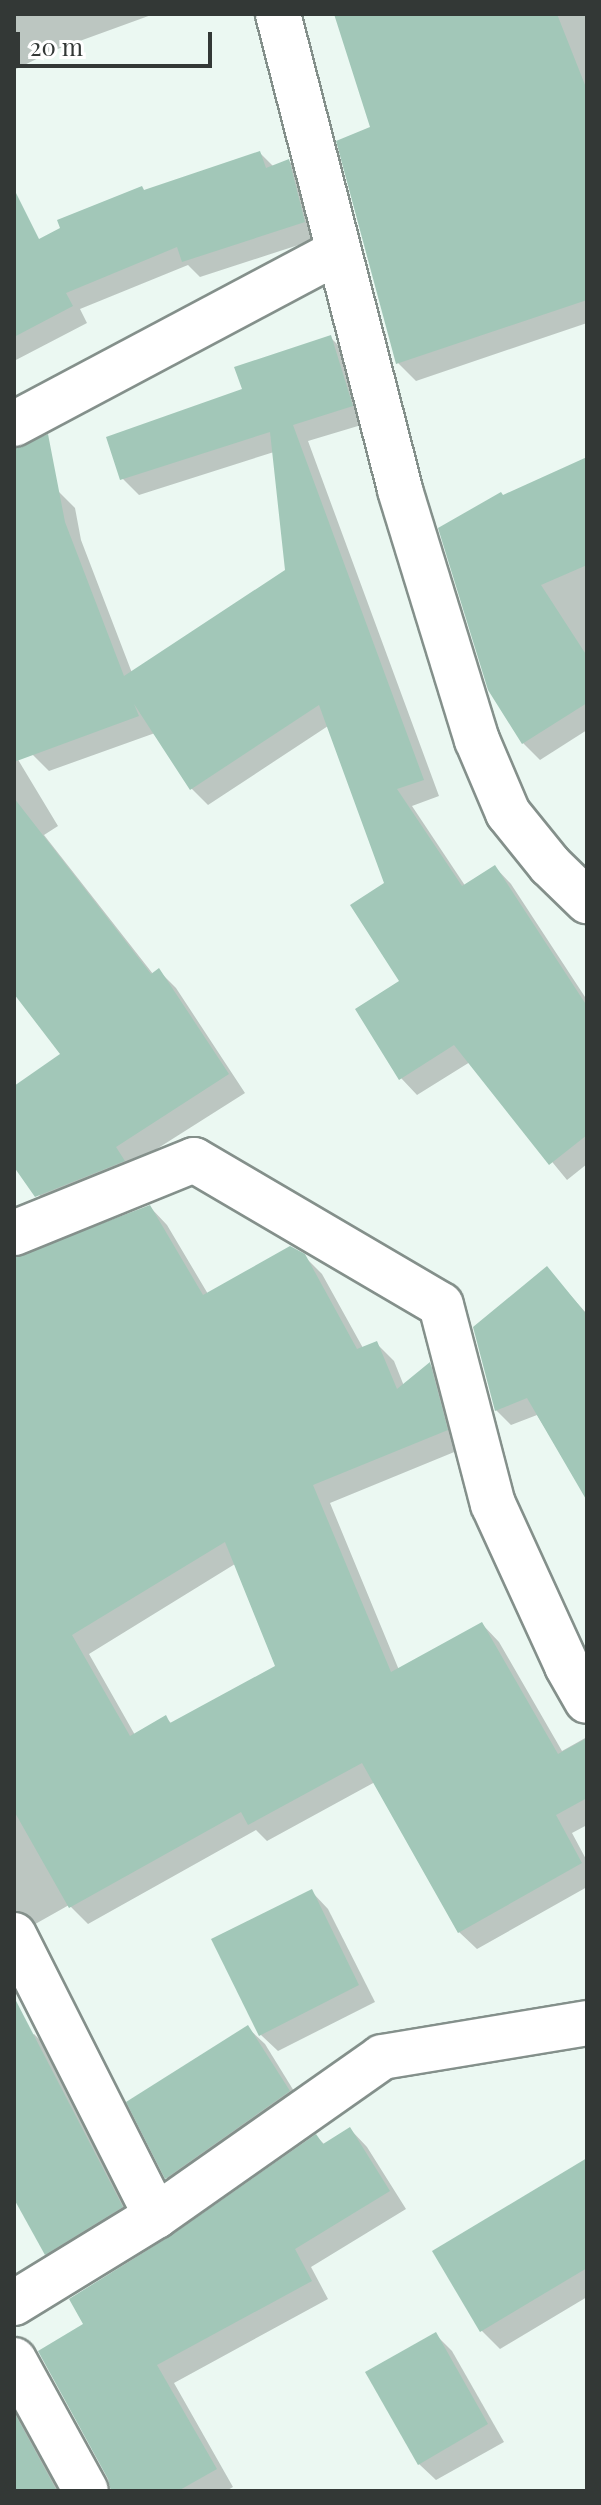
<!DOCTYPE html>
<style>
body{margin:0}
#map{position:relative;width:601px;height:2505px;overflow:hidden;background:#ebf8f2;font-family:"Playfair Display",serif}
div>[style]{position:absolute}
.shadow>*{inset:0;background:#0003}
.building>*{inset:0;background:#a2c7b8}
.roads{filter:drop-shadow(2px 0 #84908b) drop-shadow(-2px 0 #84908b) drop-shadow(0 2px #84908b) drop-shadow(0 -2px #84908b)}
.street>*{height:44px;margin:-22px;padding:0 22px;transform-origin:22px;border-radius:22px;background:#fff}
span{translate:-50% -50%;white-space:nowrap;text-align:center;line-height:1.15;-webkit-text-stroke:8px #fff;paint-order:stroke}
.frame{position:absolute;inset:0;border:16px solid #333836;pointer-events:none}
.scale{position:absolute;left:16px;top:32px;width:196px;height:36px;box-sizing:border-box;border:4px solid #333836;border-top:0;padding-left:10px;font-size:24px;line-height:28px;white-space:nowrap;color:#333836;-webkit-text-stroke:6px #fff;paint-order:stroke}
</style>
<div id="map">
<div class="shadow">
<i style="clip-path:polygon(14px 14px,154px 14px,55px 50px,14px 70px)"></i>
<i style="clip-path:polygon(362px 14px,587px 14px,587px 323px,416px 381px,398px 363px)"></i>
<i style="clip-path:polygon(260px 153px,274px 167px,289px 161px,305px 177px,320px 238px,200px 277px,188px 265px,80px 309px,87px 323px,14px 361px,14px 254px,145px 192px)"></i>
<i style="clip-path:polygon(330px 337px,347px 354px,368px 423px,308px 441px,439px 796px,412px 806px,466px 887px,495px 867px,511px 884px,587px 1000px,587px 1164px,567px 1180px,470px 1062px,417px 1095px,401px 1078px,402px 982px,386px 884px,328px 726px,208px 805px,192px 789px,155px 733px,49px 771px,32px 754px,14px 704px,14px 507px,58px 491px,75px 508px,81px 540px,132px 673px,287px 571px,274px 452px,139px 495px,122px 478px,244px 390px)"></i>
<i style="clip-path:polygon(587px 460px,587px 730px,540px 760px,523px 743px,504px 497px)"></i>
<i style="clip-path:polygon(14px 753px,58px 826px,44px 835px,153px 974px,159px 971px,176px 988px,245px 1093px,54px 1214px,14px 1163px,14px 1088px,63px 1054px,14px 991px)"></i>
<i style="clip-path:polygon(evenodd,150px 1207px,167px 1225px,208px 1294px,304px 1256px,322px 1274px,363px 1348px,376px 1343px,394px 1361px,404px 1386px,430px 1365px,447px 1382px,464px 1448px,330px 1503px,399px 1670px,482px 1624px,499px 1642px,562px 1751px,587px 1737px,587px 1825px,572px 1833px,587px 1861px,587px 1887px,477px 1949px,459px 1932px,375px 1782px,267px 1841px,256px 1830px,88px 1924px,69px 1905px,14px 1936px,14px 1258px,150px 1207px,235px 1564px,278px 1667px,172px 1724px,166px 1718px,135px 1735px,89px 1654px,235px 1564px)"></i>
<i style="clip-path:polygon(547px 1269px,587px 1314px,587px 1488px,575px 1476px,537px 1415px,511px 1425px,496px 1410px)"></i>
<i style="clip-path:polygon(312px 1892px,328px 1909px,375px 2002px,278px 2051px,261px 2035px)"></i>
<i style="clip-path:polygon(248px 2028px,265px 2044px,305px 2109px,184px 2194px,167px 2178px,129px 2102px)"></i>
<i style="clip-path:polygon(34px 2034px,51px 2051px,139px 2224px,63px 2270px,46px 2254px,14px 2195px,14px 2047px)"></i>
<i style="clip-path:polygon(350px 2129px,367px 2147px,406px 2209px,311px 2267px,328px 2299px,174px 2383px,233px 2487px,226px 2491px,113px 2491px,86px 2325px,171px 2238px,316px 2136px,325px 2145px)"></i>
<i style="clip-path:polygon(587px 2160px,587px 2297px,500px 2349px,482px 2331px,435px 2252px)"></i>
<i style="clip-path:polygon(435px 2334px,452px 2351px,504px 2442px,436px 2480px,419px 2464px)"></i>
<i style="clip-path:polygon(14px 2401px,64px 2491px,14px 2491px)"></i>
</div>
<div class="building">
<i style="clip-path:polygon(334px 14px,557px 14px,587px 90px,587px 300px,396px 364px,336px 141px,370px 127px)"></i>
<i style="clip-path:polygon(260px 151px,266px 168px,289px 159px,305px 222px,182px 262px,177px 247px,66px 293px,73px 306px,14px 337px,14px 189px,39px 239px,60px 228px,57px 220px,142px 186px,144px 190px)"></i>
<i style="clip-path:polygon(331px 335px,353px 406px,293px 425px,424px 780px,397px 789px,462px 886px,495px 865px,587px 1006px,587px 1135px,549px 1165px,454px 1045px,399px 1080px,355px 1009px,399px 981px,350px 905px,384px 883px,319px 705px,190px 790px,134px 704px,139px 716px,14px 762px,14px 449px,48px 434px,65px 522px,124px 676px,285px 570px,270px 432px,120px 480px,106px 437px,242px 389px,234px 367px)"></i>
<i style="clip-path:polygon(587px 457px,587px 565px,541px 585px,587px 656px,587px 703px,522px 744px,488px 690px,438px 528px,501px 492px,503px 495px)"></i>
<i style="clip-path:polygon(14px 798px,151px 974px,159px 968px,229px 1074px,116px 1147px,125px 1161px,35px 1197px,14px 1167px,14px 1086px,60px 1054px,14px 994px)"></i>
<i style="clip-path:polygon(evenodd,150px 1205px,203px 1295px,290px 1246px,305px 1254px,357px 1349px,377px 1341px,397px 1389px,430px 1362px,448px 1430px,313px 1485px,391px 1672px,482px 1622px,558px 1754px,587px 1738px,587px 1798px,556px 1815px,582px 1863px,458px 1933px,362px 1763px,248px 1825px,241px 1812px,69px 1908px,14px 1811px,14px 1257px,150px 1205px,225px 1542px,275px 1666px,170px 1723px,166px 1715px,130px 1736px,72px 1635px,225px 1542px)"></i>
<i style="clip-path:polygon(547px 1266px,587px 1315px,587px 1501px,527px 1398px,495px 1411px,473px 1327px)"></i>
<i style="clip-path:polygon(312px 1889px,359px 1985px,259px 2036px,211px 1939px)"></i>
<i style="clip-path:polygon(14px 1997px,123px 2207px,45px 2255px,14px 2199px)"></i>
<i style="clip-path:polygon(248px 2025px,290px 2091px,165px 2179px,126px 2102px)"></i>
<i style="clip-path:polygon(350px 2127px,390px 2191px,295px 2249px,312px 2281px,157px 2365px,217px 2469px,178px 2491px,111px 2491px,108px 2479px,38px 2351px,83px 2324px,69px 2299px,170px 2236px,316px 2134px,323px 2144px)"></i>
<i style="clip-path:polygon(587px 2158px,587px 2268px,480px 2332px,432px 2251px)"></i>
<i style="clip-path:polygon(436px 2332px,488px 2424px,418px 2465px,365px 2372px)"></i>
<i style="clip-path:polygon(14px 2412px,57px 2491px,14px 2491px)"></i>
</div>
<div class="roads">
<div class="street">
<i style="left:278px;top:14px;width:491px;rotate:75.6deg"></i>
<i style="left:400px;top:490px;width:262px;rotate:72.9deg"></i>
<i style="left:477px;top:740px;width:79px;rotate:67deg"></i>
<i style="left:508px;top:813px;width:67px;rotate:51.1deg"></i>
<i style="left:550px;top:865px;width:52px;rotate:44.2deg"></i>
<i style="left:14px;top:424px;width:367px;rotate:-28deg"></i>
<i style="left:14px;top:1233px;width:194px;rotate:-22.1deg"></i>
<i style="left:194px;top:1160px;width:286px;rotate:30.4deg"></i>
<i style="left:441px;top:1305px;width:206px;rotate:75.4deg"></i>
<i style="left:493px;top:1504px;width:178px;rotate:65.4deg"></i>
<i style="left:567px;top:1666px;width:40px;rotate:60.3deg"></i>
<i style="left:14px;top:1935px;width:315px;rotate:63.2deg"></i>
<i style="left:14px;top:2303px;width:167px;rotate:-31.5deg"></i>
<i style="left:156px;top:2216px;width:276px;rotate:-35.1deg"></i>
<i style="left:382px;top:2057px;width:208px;rotate:-9.4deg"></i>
<i style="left:14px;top:2360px;width:149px;rotate:61.2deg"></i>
</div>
</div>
<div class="frame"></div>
<div class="scale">20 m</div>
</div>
